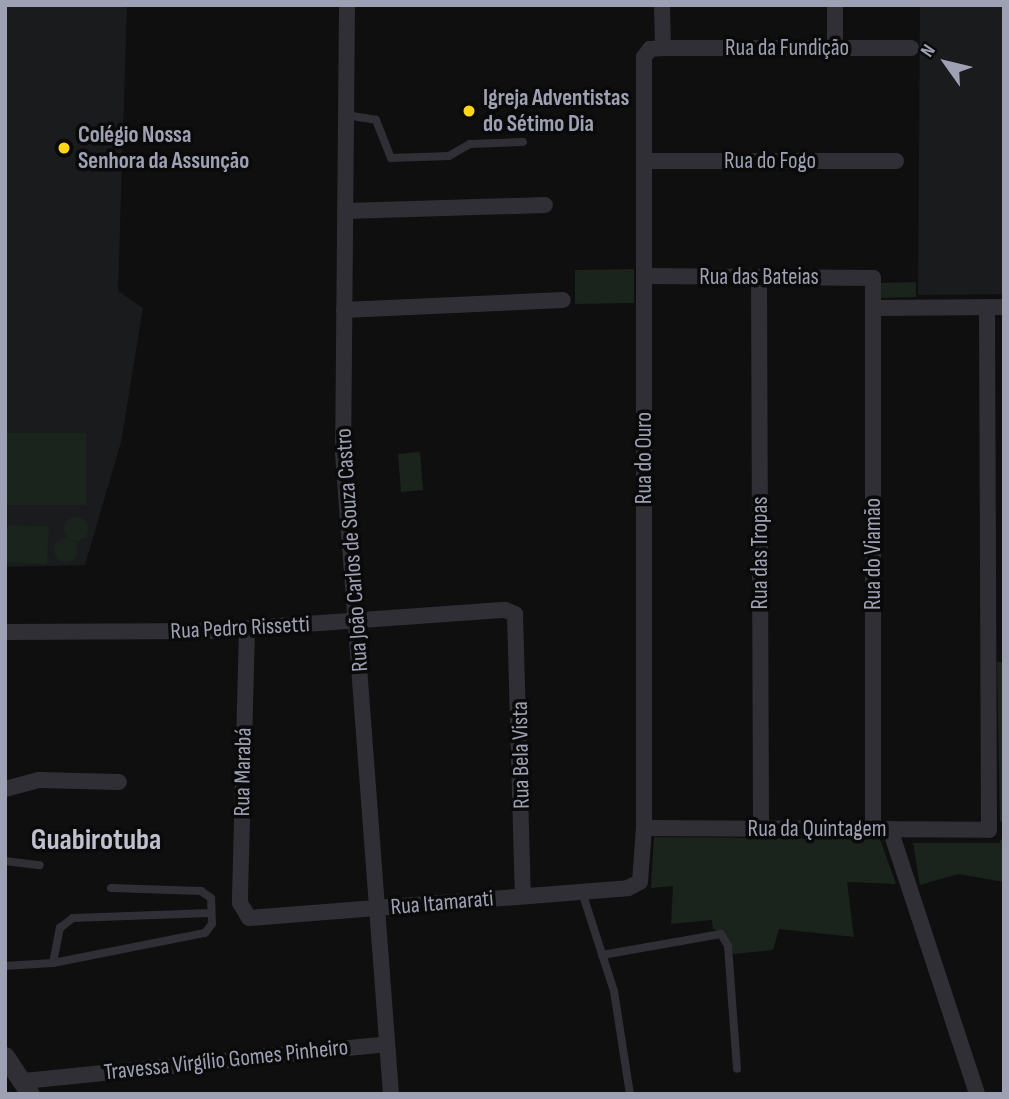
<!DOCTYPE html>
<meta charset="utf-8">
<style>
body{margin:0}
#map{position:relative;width:1009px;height:1099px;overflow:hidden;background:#0f0f10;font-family:"Sofia Sans Condensed",sans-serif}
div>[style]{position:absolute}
.built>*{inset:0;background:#1a1b1d}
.green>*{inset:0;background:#1b231d}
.round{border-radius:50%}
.service>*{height:8px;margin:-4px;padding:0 4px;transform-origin:4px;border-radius:4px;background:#2f2f35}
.minor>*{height:16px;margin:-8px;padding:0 8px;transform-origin:8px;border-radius:8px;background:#2f2f35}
.tertiary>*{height:19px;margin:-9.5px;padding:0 9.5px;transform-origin:9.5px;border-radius:9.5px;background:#2f2f35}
.dots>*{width:19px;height:19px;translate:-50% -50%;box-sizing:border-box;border:4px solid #0a0a0b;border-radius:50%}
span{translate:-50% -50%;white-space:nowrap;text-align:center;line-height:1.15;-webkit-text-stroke:7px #0a0a0b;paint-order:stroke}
.street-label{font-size:23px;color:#9ea1b3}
.poi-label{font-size:23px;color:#9ea1b3;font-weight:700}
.left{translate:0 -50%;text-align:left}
.district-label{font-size:30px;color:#bfc1ce;font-weight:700}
.frame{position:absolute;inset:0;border:7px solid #9ea1b3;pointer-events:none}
.north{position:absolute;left:911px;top:28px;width:70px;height:70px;-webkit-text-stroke:5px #0a0a0b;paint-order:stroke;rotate:304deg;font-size:19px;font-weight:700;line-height:28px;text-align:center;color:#9ea1b3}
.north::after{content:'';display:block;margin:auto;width:24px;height:32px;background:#9ea1b3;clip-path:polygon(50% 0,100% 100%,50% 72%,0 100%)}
</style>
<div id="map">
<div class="built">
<i style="clip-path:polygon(5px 5px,127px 5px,118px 291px,143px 308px,121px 442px,85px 565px,5px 567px)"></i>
<i style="clip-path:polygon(920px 5px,1004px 5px,1004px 294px,918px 295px)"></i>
</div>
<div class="green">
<i style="clip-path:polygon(634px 269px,634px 303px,575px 304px,575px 270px)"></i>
<i style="clip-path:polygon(916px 282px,916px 297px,881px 298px,881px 283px)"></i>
<i style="clip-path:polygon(5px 433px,86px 433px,86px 505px,5px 505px)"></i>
<i style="clip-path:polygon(420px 452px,423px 490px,401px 492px,398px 454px)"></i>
<i class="round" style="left:64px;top:517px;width:24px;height:24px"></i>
<i style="clip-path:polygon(5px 525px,49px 526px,47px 564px,5px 562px)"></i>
<i class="round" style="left:54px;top:538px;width:24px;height:24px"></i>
<i style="clip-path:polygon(997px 662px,1004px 662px,1004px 820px,1000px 822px)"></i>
<i style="clip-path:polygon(1004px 835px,1004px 882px,958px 874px,920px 885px,913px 843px,999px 843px)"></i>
<i style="clip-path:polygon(654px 837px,880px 839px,896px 884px,847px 882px,854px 937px,779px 929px,773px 950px,733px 954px,726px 935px,713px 929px,712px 920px,671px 924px,673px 886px,651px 888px)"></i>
</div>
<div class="service">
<i style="left:346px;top:115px;width:30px;rotate:9deg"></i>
<i style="left:376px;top:120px;width:41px;rotate:68.5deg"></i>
<i style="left:391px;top:158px;width:58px;rotate:-2deg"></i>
<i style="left:449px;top:156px;width:24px;rotate:-30deg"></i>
<i style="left:470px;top:144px;width:53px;rotate:-2.2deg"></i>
<i style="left:5px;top:861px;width:35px;rotate:7deg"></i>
<i style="left:582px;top:892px;width:104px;rotate:72.1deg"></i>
<i style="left:614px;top:991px;width:104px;rotate:81.2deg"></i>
<i style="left:602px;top:955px;width:121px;rotate:-10deg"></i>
<i style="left:721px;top:934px;width:14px;rotate:60deg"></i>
<i style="left:728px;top:946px;width:123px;rotate:85.8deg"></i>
<i style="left:53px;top:963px;width:36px;rotate:-79deg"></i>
<i style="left:60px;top:928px;width:16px;rotate:-38deg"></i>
<i style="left:73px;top:918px;width:138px;rotate:-2.1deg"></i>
<i style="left:5px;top:966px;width:48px;rotate:-3.6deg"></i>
<i style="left:53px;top:963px;width:155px;rotate:-11.2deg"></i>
<i style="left:205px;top:933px;width:11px;rotate:-52deg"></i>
<i style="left:212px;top:924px;width:26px;rotate:-92deg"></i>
<i style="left:211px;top:898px;width:12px;rotate:-145deg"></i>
<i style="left:201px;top:891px;width:90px;rotate:-178.1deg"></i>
</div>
<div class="minor">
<i style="left:347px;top:5px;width:448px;rotate:90.5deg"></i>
<i style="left:343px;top:453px;width:643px;rotate:85.72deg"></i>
<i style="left:662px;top:5px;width:43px;rotate:88.7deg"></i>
<i style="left:835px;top:48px;width:43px;rotate:-90deg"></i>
<i style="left:644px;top:161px;width:252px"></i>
<i style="left:345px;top:211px;width:200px;rotate:-1.7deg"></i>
<i style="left:644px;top:276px;width:229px;rotate:0.5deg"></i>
<i style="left:873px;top:278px;width:551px;rotate:90deg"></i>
<i style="left:759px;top:277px;width:552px;rotate:89.79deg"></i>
<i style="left:873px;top:308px;width:131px;rotate:-0.4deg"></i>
<i style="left:344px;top:310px;width:219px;rotate:-2.6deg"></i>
<i style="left:247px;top:629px;width:274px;rotate:91.5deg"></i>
<i style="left:240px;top:903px;width:17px;rotate:59deg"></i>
<i style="left:249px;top:918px;width:380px;rotate:-4.5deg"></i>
<i style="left:628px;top:888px;width:13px;rotate:-27deg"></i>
<i style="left:640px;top:882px;width:54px;rotate:-85.8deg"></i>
<i style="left:644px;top:828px;width:771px;rotate:-90deg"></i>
<i style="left:644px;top:57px;width:10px;rotate:-53deg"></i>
<i style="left:650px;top:49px;width:13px;rotate:-4deg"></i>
<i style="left:663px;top:48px;width:248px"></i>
<i style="left:5px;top:632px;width:205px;rotate:-0.3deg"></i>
<i style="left:210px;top:631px;width:296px;rotate:-4.1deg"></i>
<i style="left:505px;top:610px;width:11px;rotate:22deg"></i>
<i style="left:515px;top:614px;width:282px;rotate:88.4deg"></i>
<i style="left:5px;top:789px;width:35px;rotate:-15deg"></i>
<i style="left:39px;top:780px;width:80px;rotate:1.4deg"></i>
<i style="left:644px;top:828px;width:345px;rotate:0.3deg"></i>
<i style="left:989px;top:830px;width:523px;rotate:-90.22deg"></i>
<i style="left:890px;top:829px;width:279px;rotate:71.8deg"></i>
<i style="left:24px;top:1081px;width:365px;rotate:-5.8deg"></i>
</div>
<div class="tertiary">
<i style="left:5px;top:1056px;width:45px;rotate:56.7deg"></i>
</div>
<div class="dots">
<i style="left:469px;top:111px;background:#ffd518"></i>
<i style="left:64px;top:148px;background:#ffd518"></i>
</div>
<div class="street-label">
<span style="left:787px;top:48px">Rua da Fundição</span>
<span style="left:770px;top:161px">Rua do Fogo</span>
<span style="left:759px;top:277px">Rua das Bateias</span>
<span style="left:644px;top:458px;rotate:-90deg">Rua do Ouro</span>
<span style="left:352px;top:550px;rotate:-94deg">Rua João Carlos de Souza Castro</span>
<span style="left:760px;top:553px;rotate:-90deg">Rua das Tropas</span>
<span style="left:873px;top:554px;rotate:-90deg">Rua do Viamão</span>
<span style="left:240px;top:628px;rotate:-3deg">Rua Pedro Rissetti</span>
<span style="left:521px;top:755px;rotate:-91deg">Rua Bela Vista</span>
<span style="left:243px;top:772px;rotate:-89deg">Rua Marabá</span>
<span style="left:817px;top:829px">Rua da Quintagem</span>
<span style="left:442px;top:903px;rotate:-5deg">Rua Itamarati</span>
<span style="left:226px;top:1060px;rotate:-6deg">Travessa Virgílio Gomes Pinheiro</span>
</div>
<div class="poi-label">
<span class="left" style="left:483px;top:111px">Igreja Adventistas<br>do Sétimo Dia</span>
<span class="left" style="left:78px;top:148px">Colégio Nossa<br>Senhora da Assunção</span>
</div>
<div class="district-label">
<span style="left:96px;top:840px">Guabirotuba</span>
</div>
<div class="frame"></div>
<div class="north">N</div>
</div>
